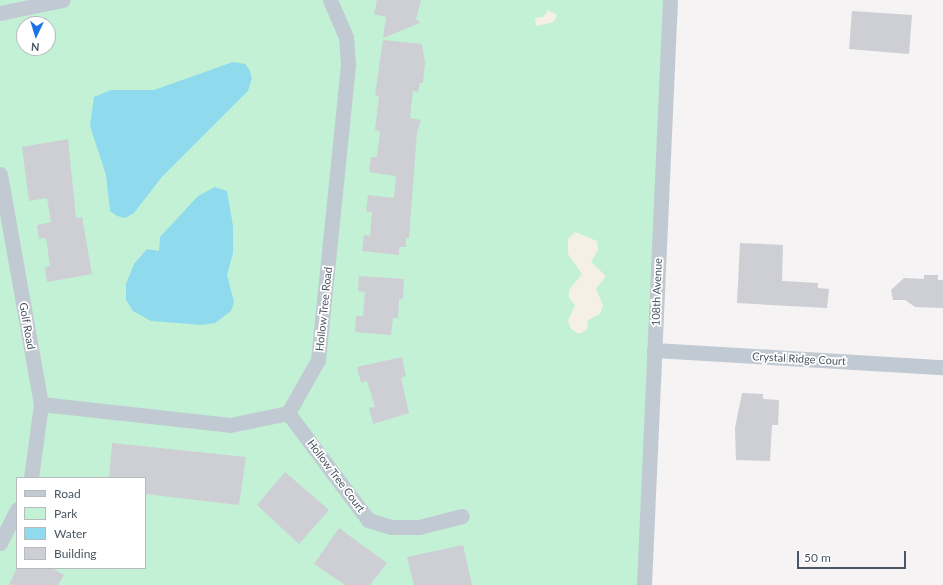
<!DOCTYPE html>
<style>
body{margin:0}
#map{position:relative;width:943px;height:585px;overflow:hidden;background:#f5f3f3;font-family:Lato,sans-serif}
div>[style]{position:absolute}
.green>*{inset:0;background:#c3f1d5}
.sand>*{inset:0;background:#f5f0e5}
.water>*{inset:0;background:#90daee}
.building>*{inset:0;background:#cdcfd5}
.minor>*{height:15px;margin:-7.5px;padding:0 7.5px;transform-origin:7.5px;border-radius:7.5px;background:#c1cad2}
span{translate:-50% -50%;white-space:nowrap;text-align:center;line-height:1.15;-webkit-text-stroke:3.5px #fff;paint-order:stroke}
.street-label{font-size:11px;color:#4a5661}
.legend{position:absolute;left:16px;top:477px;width:130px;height:92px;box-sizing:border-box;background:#fff;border:1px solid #b7bbc0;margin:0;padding:5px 7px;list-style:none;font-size:12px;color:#4a5661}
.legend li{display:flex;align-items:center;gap:8px;height:20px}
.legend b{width:20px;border:1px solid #b7bbc0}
.north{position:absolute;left:16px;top:16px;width:40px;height:40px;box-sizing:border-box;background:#fff;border:1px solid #b7bbc0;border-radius:50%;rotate:184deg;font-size:11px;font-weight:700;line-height:16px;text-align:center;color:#4a5661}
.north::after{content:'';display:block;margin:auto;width:14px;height:18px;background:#1a73e8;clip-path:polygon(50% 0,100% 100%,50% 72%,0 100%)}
.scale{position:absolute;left:797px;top:551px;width:109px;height:18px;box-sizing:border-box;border:2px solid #4a5661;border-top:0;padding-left:5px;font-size:12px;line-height:14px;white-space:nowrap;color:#4a5661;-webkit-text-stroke:3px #fff;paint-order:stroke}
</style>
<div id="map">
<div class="green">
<i style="clip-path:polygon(evenodd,0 0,668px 0,645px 585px,0 585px,0 0,24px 24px,48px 24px,48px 48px,24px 48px,24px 24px,0 0,17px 478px,145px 478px,145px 568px,17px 568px,17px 478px)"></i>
</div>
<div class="sand">
<i style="clip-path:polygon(548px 10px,557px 15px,554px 22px,536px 26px,535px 18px,543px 17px)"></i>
<i style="clip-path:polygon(575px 232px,597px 241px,598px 250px,591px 262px,606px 276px,596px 289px,603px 305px,600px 314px,588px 320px,587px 330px,579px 334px,571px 329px,568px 321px,575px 305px,569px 298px,569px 290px,582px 274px,568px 254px,568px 239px)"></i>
</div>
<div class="water">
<i style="clip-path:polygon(233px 62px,245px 64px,249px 69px,252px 78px,248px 91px,161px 178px,134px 213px,125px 218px,117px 216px,110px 211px,106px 175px,90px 126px,94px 97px,111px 90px,154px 90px)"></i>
<i style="clip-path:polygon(215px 187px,227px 191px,233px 226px,233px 253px,227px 275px,234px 302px,231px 311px,215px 323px,203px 325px,151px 321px,133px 311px,126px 300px,126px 284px,134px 264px,147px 249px,159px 251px,160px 237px,198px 196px)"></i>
</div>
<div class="building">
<i style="clip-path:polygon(377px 0,421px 0,416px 19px,420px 23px,383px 38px,386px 17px,374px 14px)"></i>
<i style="clip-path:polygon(852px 11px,912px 15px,909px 54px,849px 49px)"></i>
<i style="clip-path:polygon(383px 40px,422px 44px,425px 63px,423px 83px,420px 83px,418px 92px,413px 91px,410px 118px,421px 120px,417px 132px,409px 238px,406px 238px,406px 247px,399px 247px,399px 255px,362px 251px,364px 235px,370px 236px,372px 212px,366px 211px,368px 195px,394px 198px,396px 176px,369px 172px,371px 157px,377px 157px,380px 131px,375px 130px,379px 96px,375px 95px)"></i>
<i style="clip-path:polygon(68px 139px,76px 218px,82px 217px,92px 274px,47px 282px,45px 267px,50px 266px,46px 238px,39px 239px,37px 225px,51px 222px,47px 198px,29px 201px,22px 147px)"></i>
<i style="clip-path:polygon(740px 243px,783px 245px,782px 281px,818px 283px,818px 288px,829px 289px,827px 308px,737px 303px)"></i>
<i style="clip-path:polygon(924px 275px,938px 275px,938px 280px,943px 280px,943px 308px,915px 307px,905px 300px,893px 300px,891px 290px,904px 278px,924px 279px)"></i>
<i style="clip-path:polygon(359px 276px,404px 279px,403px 299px,399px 299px,398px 318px,393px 318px,391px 335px,355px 332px,356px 316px,363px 316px,365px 292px,358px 291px)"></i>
<i style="clip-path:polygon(402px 357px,406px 376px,401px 378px,409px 413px,373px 424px,369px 408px,375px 407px,367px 381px,361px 383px,357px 367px)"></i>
<i style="clip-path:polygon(742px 393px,763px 394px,763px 399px,779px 400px,778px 425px,772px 425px,770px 461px,736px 460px,735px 428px)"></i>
<i style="clip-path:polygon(112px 443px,246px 457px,239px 505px,145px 494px,145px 478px,109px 478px)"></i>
<i style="clip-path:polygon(285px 472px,329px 510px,299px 544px,257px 505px)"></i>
<i style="clip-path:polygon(339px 528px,387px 563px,370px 585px,345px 585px,314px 564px)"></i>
<i style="clip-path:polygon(463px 545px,472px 585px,414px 585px,407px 557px)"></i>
<i style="clip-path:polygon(17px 568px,52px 568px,64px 575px,58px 585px,9px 585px)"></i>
</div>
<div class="minor">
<i style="left:0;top:13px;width:64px;rotate:-11.7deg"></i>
<i style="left:0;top:174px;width:234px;rotate:79.9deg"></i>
<i style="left:41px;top:404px;width:75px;rotate:97.7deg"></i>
<i style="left:654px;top:350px;width:289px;rotate:3.4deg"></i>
<i style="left:41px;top:404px;width:190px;rotate:6.3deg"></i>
<i style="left:230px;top:425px;width:59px;rotate:-11.7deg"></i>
<i style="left:288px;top:413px;width:61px;rotate:-60.5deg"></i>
<i style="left:318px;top:360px;width:297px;rotate:-84.2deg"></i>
<i style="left:348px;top:65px;width:28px;rotate:-94deg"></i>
<i style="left:346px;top:37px;width:40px;rotate:-113.4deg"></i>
<i style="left:288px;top:413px;width:134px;rotate:53.2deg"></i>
<i style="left:368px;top:520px;width:24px;rotate:17deg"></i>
<i style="left:391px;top:527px;width:28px"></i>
<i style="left:419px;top:527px;width:44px;rotate:-14.3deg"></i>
<i style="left:0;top:543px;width:38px;rotate:-63deg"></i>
<i style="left:644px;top:585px;width:586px;rotate:-87.46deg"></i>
</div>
<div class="street-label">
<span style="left:657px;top:292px;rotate:-88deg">108th Avenue</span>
<span style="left:324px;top:309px;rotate:-84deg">Hollow Tree Road</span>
<span style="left:27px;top:326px;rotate:80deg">Golf Road</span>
<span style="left:799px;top:359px;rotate:3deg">Crystal Ridge Court</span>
<span style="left:336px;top:476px;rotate:53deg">Hollow Tree Court</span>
</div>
<ul class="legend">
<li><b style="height:5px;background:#c1cad2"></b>Road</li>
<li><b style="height:11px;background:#c3f1d5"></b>Park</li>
<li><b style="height:11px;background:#90daee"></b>Water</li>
<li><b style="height:11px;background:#cdcfd5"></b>Building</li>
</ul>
<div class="north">N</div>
<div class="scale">50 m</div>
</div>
